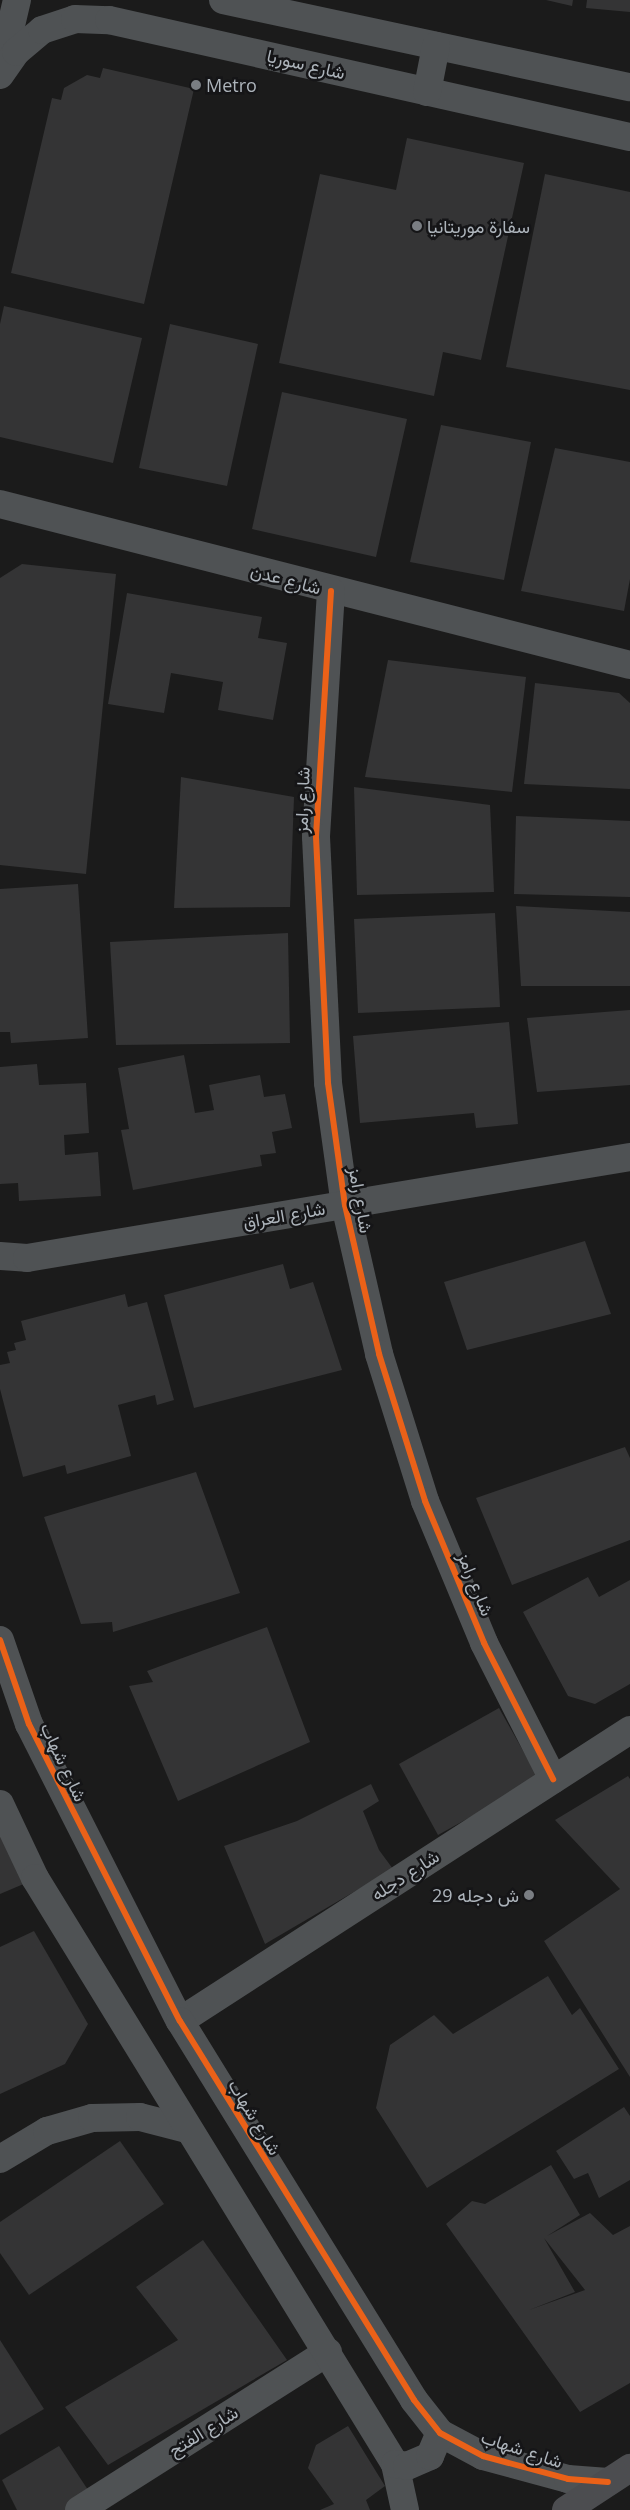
<!DOCTYPE html>
<meta charset="utf-8">
<style>
body{margin:0}
#map{position:relative;width:630px;height:2510px;overflow:hidden;background:#1b1b1b;font-family:"Open Sans",Vazirmatn,sans-serif}
div>[style]{position:absolute}
.building>*{inset:0;background:#343435}
.minor>*{height:28px;margin:-14px;padding:0 14px;transform-origin:14px;border-radius:14px;background:#4f5254}
.tertiary>*{height:28px;margin:-14px;padding:0 14px;transform-origin:14px;border-radius:14px;background:#4f5254}
.primary>*{height:28px;margin:-14px;padding:0 14px;transform-origin:14px;border-radius:14px;background:#4c4d50}
.cycleway>*{height:6px;margin:-3px;padding:0 3px;transform-origin:3px;border-radius:3px;background:#ea6118}
.dots>*{width:14px;height:14px;translate:-50% -50%;box-sizing:border-box;border:2px solid #151517;border-radius:50%}
span{translate:-50% -50%;white-space:nowrap;text-align:center;line-height:1.15;-webkit-text-stroke:5px #151517;paint-order:stroke}
.street-label{font-size:18px;color:#adb4bb}
.poi-label{font-size:18px;color:#adb4bb}
.left{translate:0 -50%;text-align:left}
.right{translate:-100% -50%;text-align:right}
</style>
<div id="map">
<div class="building">
<i style="clip-path:polygon(546px 0,573px 0,572px 6px)"></i>
<i style="clip-path:polygon(587px 0,630px 0,630px 12px,586px 8px)"></i>
<i style="clip-path:polygon(103px 68px,194px 89px,144px 304px,11px 273px,52px 98px,61px 100px,64px 88px,87px 75px,100px 78px)"></i>
<i style="clip-path:polygon(407px 138px,524px 163px,481px 360px,443px 352px,434px 396px,279px 363px,320px 174px,396px 190px)"></i>
<i style="clip-path:polygon(545px 174px,630px 192px,630px 390px,506px 367px)"></i>
<i style="clip-path:polygon(4px 306px,142px 338px,113px 463px,0 437px,0 324px)"></i>
<i style="clip-path:polygon(170px 324px,258px 344px,227px 486px,139px 468px)"></i>
<i style="clip-path:polygon(282px 392px,407px 419px,376px 557px,252px 529px)"></i>
<i style="clip-path:polygon(441px 425px,531px 442px,504px 580px,410px 562px)"></i>
<i style="clip-path:polygon(555px 448px,630px 462px,630px 579px,624px 611px,521px 591px)"></i>
<i style="clip-path:polygon(22px 564px,116px 574px,86px 874px,0 865px,0 578px)"></i>
<i style="clip-path:polygon(127px 593px,262px 617px,258px 638px,287px 643px,273px 720px,218px 710px,223px 682px,171px 673px,164px 713px,108px 704px)"></i>
<i style="clip-path:polygon(388px 660px,526px 677px,512px 792px,365px 777px)"></i>
<i style="clip-path:polygon(535px 683px,619px 693px,630px 703px,630px 789px,524px 784px)"></i>
<i style="clip-path:polygon(181px 777px,294px 797px,290px 907px,174px 908px)"></i>
<i style="clip-path:polygon(354px 787px,490px 805px,494px 892px,357px 895px)"></i>
<i style="clip-path:polygon(516px 816px,630px 821px,630px 897px,514px 894px)"></i>
<i style="clip-path:polygon(78px 884px,88px 1038px,11px 1043px,10px 1032px,0 1032px,0 889px)"></i>
<i style="clip-path:polygon(516px 906px,630px 912px,630px 986px,521px 986px)"></i>
<i style="clip-path:polygon(495px 913px,500px 1007px,358px 1013px,354px 919px)"></i>
<i style="clip-path:polygon(288px 933px,290px 1043px,116px 1045px,110px 942px)"></i>
<i style="clip-path:polygon(630px 1010px,630px 1085px,537px 1092px,527px 1018px)"></i>
<i style="clip-path:polygon(509px 1022px,518px 1124px,476px 1128px,474px 1113px,360px 1123px,353px 1036px)"></i>
<i style="clip-path:polygon(184px 1055px,195px 1113px,214px 1110px,209px 1085px,260px 1075px,264px 1097px,285px 1094px,292px 1128px,272px 1132px,276px 1153px,260px 1155px,262px 1166px,133px 1190px,121px 1130px,129px 1129px,118px 1068px)"></i>
<i style="clip-path:polygon(37px 1064px,39px 1085px,86px 1083px,89px 1133px,64px 1135px,65px 1155px,98px 1152px,101px 1196px,19px 1201px,18px 1183px,0 1184px,0 1067px)"></i>
<i style="clip-path:polygon(585px 1241px,611px 1314px,467px 1350px,444px 1282px)"></i>
<i style="clip-path:polygon(283px 1264px,290px 1289px,313px 1282px,342px 1370px,194px 1408px,164px 1295px)"></i>
<i style="clip-path:polygon(125px 1294px,128px 1307px,147px 1302px,174px 1400px,157px 1405px,155px 1395px,118px 1405px,131px 1456px,67px 1474px,65px 1465px,23px 1477px,0 1389px,0 1365px,10px 1363px,7px 1352px,16px 1350px,14px 1343px,26px 1340px,21px 1321px)"></i>
<i style="clip-path:polygon(625px 1447px,630px 1458px,630px 1540px,512px 1585px,476px 1498px)"></i>
<i style="clip-path:polygon(196px 1472px,240px 1593px,113px 1632px,112px 1622px,81px 1624px,44px 1517px)"></i>
<i style="clip-path:polygon(588px 1577px,599px 1597px,630px 1580px,630px 1684px,595px 1704px,568px 1696px,523px 1612px)"></i>
<i style="clip-path:polygon(267px 1627px,310px 1742px,178px 1801px,129px 1686px,153px 1682px,147px 1671px)"></i>
<i style="clip-path:polygon(499px 1708px,539px 1779px,438px 1835px,399px 1764px)"></i>
<i style="clip-path:polygon(628px 1776px,630px 1779px,630px 2077px,544px 1941px,620px 1889px,555px 1820px)"></i>
<i style="clip-path:polygon(371px 1784px,379px 1801px,363px 1811px,379px 1850px,393px 1869px,265px 1944px,224px 1846px,297px 1821px)"></i>
<i style="clip-path:polygon(0 1806px,33px 1880px,0 1894px)"></i>
<i style="clip-path:polygon(34px 1931px,88px 2024px,65px 2064px,0 2094px,0 1947px)"></i>
<i style="clip-path:polygon(548px 1976px,572px 2015px,580px 2008px,619px 2069px,427px 2188px,376px 2108px,390px 2045px,434px 2015px,453px 2034px)"></i>
<i style="clip-path:polygon(624px 2107px,630px 2116px,630px 2180px,599px 2198px,588px 2173px,574px 2179px,556px 2151px)"></i>
<i style="clip-path:polygon(120px 2141px,164px 2204px,29px 2295px,0 2253px,0 2222px)"></i>
<i style="clip-path:polygon(evenodd,551px 2165px,580px 2215px,547px 2236px,590px 2213px,613px 2235px,630px 2226px,630px 2383px,580px 2412px,446px 2224px,472px 2201px,485px 2204px,551px 2165px,544px 2238px,585px 2290px,529px 2310px,575px 2292px,544px 2238px)"></i>
<i style="clip-path:polygon(203px 2240px,287px 2360px,108px 2465px,65px 2407px,178px 2340px,136px 2287px)"></i>
<i style="clip-path:polygon(0 2340px,44px 2409px,0 2435px)"></i>
<i style="clip-path:polygon(348px 2426px,385px 2486px,366px 2500px,370px 2510px,320px 2510px,334px 2504px,308px 2468px,316px 2445px)"></i>
<i style="clip-path:polygon(59px 2446px,92px 2496px,66px 2510px,17px 2510px,2px 2480px)"></i>
</div>
<div class="minor">
<i style="left:0;top:504px;width:650px;rotate:14.34deg"></i>
<i style="left:331px;top:591px;width:246px;rotate:93.5deg"></i>
<i style="left:316px;top:837px;width:246px;rotate:87.2deg"></i>
<i style="left:328px;top:1083px;width:123px;rotate:82.1deg"></i>
<i style="left:345px;top:1205px;width:153px;rotate:77.1deg"></i>
<i style="left:379px;top:1354px;width:154px;rotate:72.6deg"></i>
<i style="left:425px;top:1501px;width:154px;rotate:67.4deg"></i>
<i style="left:484px;top:1643px;width:153px;rotate:63.1deg"></i>
<i style="left:0;top:1256px;width:27px;rotate:4deg"></i>
<i style="left:27px;top:1258px;width:611px;rotate:-9.51deg"></i>
<i style="left:180px;top:2021px;width:536px;rotate:-32.89deg"></i>
<i style="left:0;top:2159px;width:55px;rotate:-30.8deg"></i>
<i style="left:47px;top:2131px;width:47px;rotate:-16.1deg"></i>
<i style="left:92px;top:2118px;width:48px;rotate:-1.2deg"></i>
<i style="left:140px;top:2117px;width:49px;rotate:14.3deg"></i>
<i style="left:79px;top:2510px;width:295px;rotate:-32.4deg"></i>
</div>
<div class="tertiary">
<i style="left:223px;top:0;width:416px;rotate:12.1deg"></i>
<i style="left:1px;top:68px;width:70px;rotate:-76.8deg"></i>
<i style="left:0;top:75px;width:28px;rotate:-55deg"></i>
<i style="left:16px;top:52px;width:34px;rotate:-40deg"></i>
<i style="left:42px;top:30px;width:35px;rotate:-18deg"></i>
<i style="left:75px;top:19px;width:34px;rotate:2deg"></i>
<i style="left:109px;top:20px;width:534px;rotate:12.66deg"></i>
<i style="left:427px;top:92px;width:47px;rotate:-78.9deg"></i>
<i style="left:0;top:1640px;width:89px;rotate:71deg"></i>
<i style="left:29px;top:1724px;width:333px;rotate:63.1deg"></i>
<i style="left:180px;top:2021px;width:445px;rotate:58.3deg"></i>
<i style="left:414px;top:2400px;width:42px;rotate:51.8deg"></i>
<i style="left:440px;top:2433px;width:49px;rotate:28.1deg"></i>
<i style="left:483px;top:2456px;width:88px;rotate:15.1deg"></i>
<i style="left:568px;top:2479px;width:40px;rotate:4.3deg"></i>
<i style="left:0;top:1804px;width:82px;rotate:64.7deg"></i>
<i style="left:35px;top:1878px;width:688px;rotate:58.44deg"></i>
<i style="left:395px;top:2464px;width:47px;rotate:77.7deg"></i>
<i style="left:395px;top:2464px;width:12px;rotate:9deg"></i>
<i style="left:407px;top:2466px;width:25px;rotate:-23deg"></i>
<i style="left:430px;top:2456px;width:25px;rotate:-67deg"></i>
</div>
<div class="primary">
<i style="left:566px;top:2510px;width:77px;rotate:-33.3deg"></i>
</div>
<div class="cycleway">
<i style="left:331px;top:591px;width:246px;rotate:93.5deg"></i>
<i style="left:316px;top:837px;width:246px;rotate:87.2deg"></i>
<i style="left:328px;top:1083px;width:123px;rotate:82.1deg"></i>
<i style="left:345px;top:1205px;width:153px;rotate:77.1deg"></i>
<i style="left:379px;top:1354px;width:154px;rotate:72.6deg"></i>
<i style="left:425px;top:1501px;width:154px;rotate:67.4deg"></i>
<i style="left:484px;top:1643px;width:153px;rotate:63.1deg"></i>
<i style="left:0;top:1640px;width:89px;rotate:71deg"></i>
<i style="left:29px;top:1724px;width:333px;rotate:63.1deg"></i>
<i style="left:180px;top:2021px;width:445px;rotate:58.3deg"></i>
<i style="left:414px;top:2400px;width:42px;rotate:51.8deg"></i>
<i style="left:440px;top:2433px;width:49px;rotate:28.1deg"></i>
<i style="left:483px;top:2456px;width:88px;rotate:15.1deg"></i>
<i style="left:568px;top:2479px;width:40px;rotate:4.3deg"></i>
</div>
<div class="dots">
<i style="left:196px;top:85px;background:#7a7e83"></i>
<i style="left:417px;top:226px;background:#7a7e83"></i>
<i style="left:529px;top:1895px;background:#7a7e83"></i>
</div>
<div class="street-label">
<span style="left:306px;top:64px;rotate:13deg">شارع سوريا</span>
<span style="left:286px;top:579px;rotate:15deg">شارع عدن</span>
<span style="left:302px;top:800px;rotate:-88deg">شارع رامز</span>
<span style="left:361px;top:1200px;rotate:80deg">شارع رامز</span>
<span style="left:284px;top:1215px;rotate:-10deg">شارع العراق</span>
<span style="left:476px;top:1584px;rotate:68deg">شارع رامز</span>
<span style="left:64px;top:1762px;rotate:65deg">شارع شهاب</span>
<span style="left:405px;top:1875px;rotate:-33deg">شارع دجله</span>
<span style="left:255px;top:2117px;rotate:59deg">شارع شهاب</span>
<span style="left:203px;top:2431px;rotate:-32deg">شارع الفتح</span>
<span style="left:522px;top:2449px;rotate:18deg">شارع شهاب</span>
</div>
<div class="poi-label">
<span class="left" style="left:206px;top:85px">Metro</span>
<span class="left" style="left:427px;top:226px">سفارة موريتانيا</span>
<span class="right" style="left:519px;top:1895px">29 ش دجله</span>
</div>
</div>
